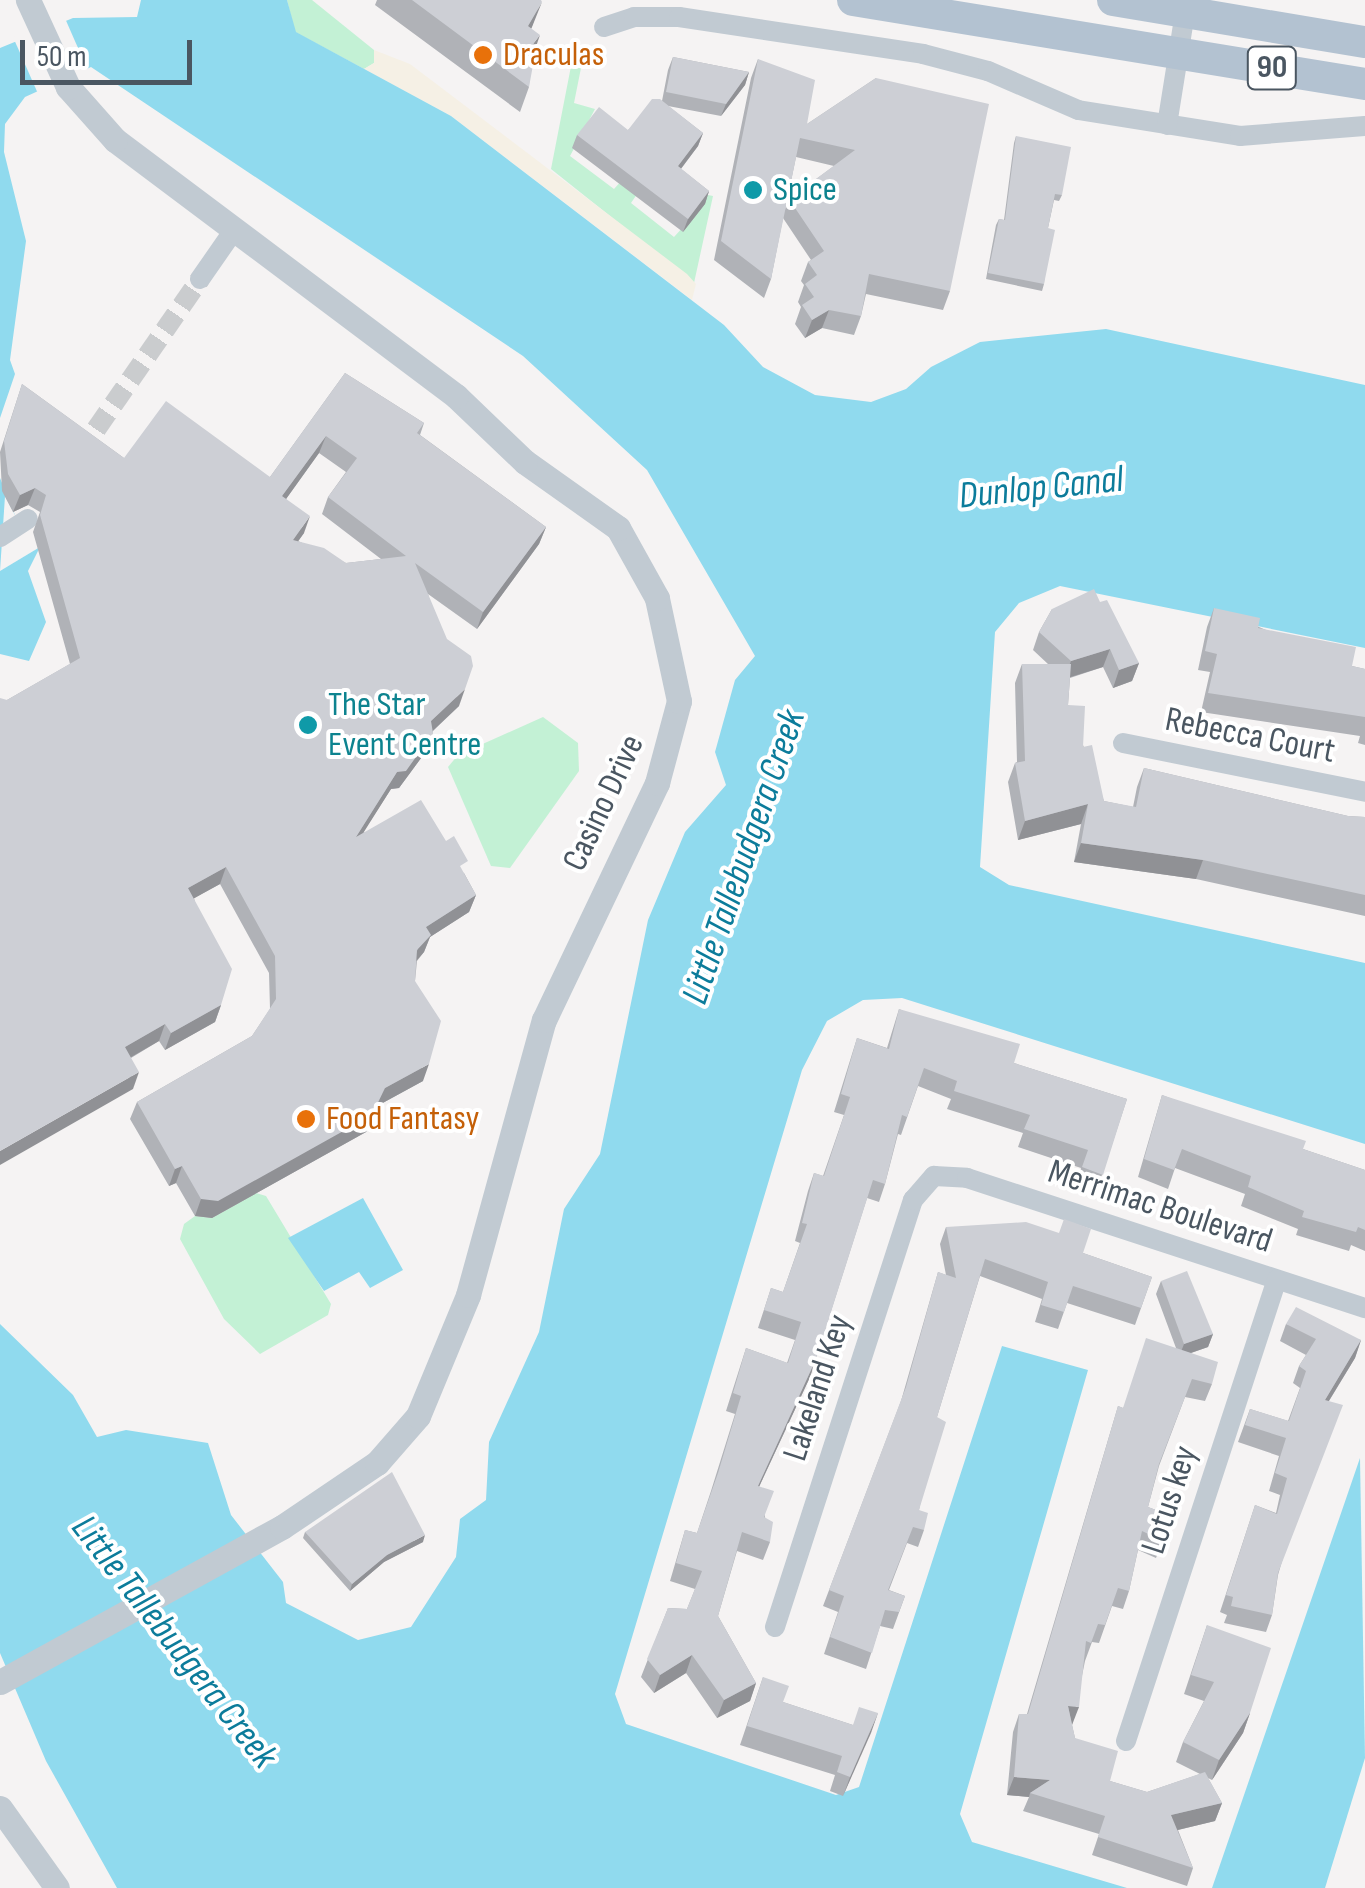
<!DOCTYPE html>
<style>
body{margin:0}
#map{position:relative;width:1365px;height:1888px;overflow:hidden;background:#f5f3f3;font-family:"Sofia Sans Condensed",sans-serif}
div>[style]{position:absolute}
.green>*{inset:0;background:#c3f1d5}
.sand>*{inset:0;background:#f5f0e5}
.water>*{inset:0;background:#90daee}
.pier>*{inset:0;background:#f5f3f3}
.minor-tunnel>*{height:20px;margin-top:-10px;transform-origin:0;background:repeating-linear-gradient(90deg,#caccce 0 20px,transparent 0 30px)}
.minor>*{height:20px;margin:-10px;padding:0 10px;transform-origin:10px;border-radius:10px;background:#c1cad2}
.tertiary>*{height:25px;margin:-12.5px;padding:0 12.5px;transform-origin:12.5px;border-radius:12.5px;background:#c1cad2}
.primary>*{height:32px;margin:-16px;padding:0 16px;transform-origin:16px;border-radius:16px;background:#b3c2d1}
.wall>*{inset:0;background:#b0b2b7}
.shaded-wall>*{inset:0;background:#909195}
.building>*{inset:0;background:#cdcfd5}
.dots>*{width:28px;height:28px;translate:-50% -50%;box-sizing:border-box;border:5px solid #fff;border-radius:50%}
span{translate:-50% -50%;white-space:nowrap;text-align:center;line-height:1.15;-webkit-text-stroke:8px #fff;paint-order:stroke}
.shield-label span{padding:2px 8px;background:#fff;border:2px solid;border-radius:8px;-webkit-text-stroke-width:0}
.shield-label{font-size:32px;color:#4a5661;font-weight:700}
.food-label{font-size:35px;color:#c56008}
.left{translate:0 -50%;text-align:left}
.culture-label{font-size:35px;color:#0d838f}
.street-label{font-size:35px;color:#4a5661}
.water-label{font-size:38px;color:#0c7c9b;font-style:italic}
.scale{position:absolute;left:20px;top:40px;width:172px;height:45px;box-sizing:border-box;border:5px solid #4a5661;border-top:0;padding-left:12px;font-size:30px;line-height:35px;white-space:nowrap;color:#4a5661;-webkit-text-stroke:8px #fff;paint-order:stroke}
</style>
<div id="map">
<div class="green">
<i style="clip-path:polygon(287px 0,312px 0,374px 50px,374px 63px,364px 69px,295px 32px)"></i>
<i style="clip-path:polygon(572px 61px,582px 63px,574px 103px,595px 109px,570px 156px,614px 189px,641px 159px,654px 169px,631px 203px,674px 237px,704px 204px,703px 194px,713px 196px,694px 283px,551px 169px)"></i>
<i style="clip-path:polygon(543px 717px,578px 743px,579px 771px,510px 868px,491px 866px,448px 767px,458px 755px)"></i>
<i style="clip-path:polygon(256px 1193px,266px 1196px,331px 1304px,328px 1315px,260px 1354px,224px 1319px,180px 1239px,184px 1224px,195px 1216px,212px 1218px)"></i>
</div>
<div class="sand">
<i style="clip-path:polygon(374px 50px,410px 64px,687px 274px,696px 284px,692px 300px,451px 116px,364px 69px,374px 63px)"></i>
</div>
<div class="water">
<i style="clip-path:polygon(141px 0,287px 0,296px 32px,451px 116px,724px 325px,763px 367px,815px 395px,871px 402px,906px 389px,931px 367px,980px 342px,1106px 329px,1365px 385px,1365px 648px,1060px 586px,1019px 603px,995px 632px,980px 867px,1009px 885px,1365px 963px,1365px 1144px,902px 998px,863px 1000px,827px 1021px,802px 1070px,615px 1694px,626px 1724px,836px 1795px,859px 1787px,1002px 1346px,1088px 1370px,960px 1814px,972px 1842px,1127px 1888px,117px 1888px,46px 1761px,0 1653px,0 1324px,73px 1395px,97px 1437px,126px 1430px,208px 1443px,231px 1515px,283px 1582px,286px 1603px,358px 1640px,411px 1627px,456px 1557px,460px 1519px,486px 1500px,489px 1442px,539px 1332px,564px 1209px,600px 1154px,648px 920px,685px 832px,726px 785px,715px 752px,735px 680px,755px 656px,647px 470px,523px 356px,91px 67px,25px 97px,5px 124px,4px 152px,26px 241px,10px 360px,15px 374px,0 418px,0 48px,73px 18px,137px 17px)"></i>
<i style="clip-path:polygon(0 478px,15px 515px,40px 547px,28px 571px,46px 622px,29px 661px,0 654px)"></i>
<i style="clip-path:polygon(363px 1198px,403px 1270px,370px 1288px,359px 1272px,324px 1291px,288px 1238px)"></i>
<i style="clip-path:polygon(1360px 1458px,1365px 1758px,1325px 1888px,1212px 1888px)"></i>
</div>
<div class="pier">
<i style="clip-path:polygon(64px 16px,89px 73px,39px 96px,13px 37px)"></i>
<i style="clip-path:polygon(5px 496px,15px 515px,25px 513px,40px 547px,0 571px)"></i>
</div>
<div class="minor-tunnel">
<i style="left:79px;top:454px;width:213px;rotate:-55.3deg"></i>
</div>
<div class="minor">
<i style="left:604px;top:27px;width:32px;rotate:-18deg"></i>
<i style="left:634px;top:17px;width:45px"></i>
<i style="left:679px;top:17px;width:247px;rotate:8.6deg"></i>
<i style="left:923px;top:54px;width:67px;rotate:14.7deg"></i>
<i style="left:988px;top:71px;width:98px;rotate:23.4deg"></i>
<i style="left:1078px;top:110px;width:164px;rotate:9.1deg"></i>
<i style="left:1240px;top:136px;width:125px;rotate:-4.6deg"></i>
<i style="left:1167px;top:125px;width:114px;rotate:-80.9deg"></i>
<i style="left:200px;top:279px;width:60px;rotate:-55.2deg"></i>
<i style="left:0;top:537px;width:33px;rotate:-33deg"></i>
<i style="left:1123px;top:743px;width:247px;rotate:11.4deg"></i>
<i style="left:775px;top:1627px;width:449px;rotate:-72.1deg"></i>
<i style="left:913px;top:1200px;width:32px;rotate:-49deg"></i>
<i style="left:934px;top:1176px;width:33px;rotate:3deg"></i>
<i style="left:967px;top:1178px;width:419px;rotate:18.1deg"></i>
<i style="left:1126px;top:1741px;width:485px;rotate:-71.9deg"></i>
</div>
<div class="tertiary">
<i style="left:0;top:1682px;width:322px;rotate:-28.8deg"></i>
<i style="left:282px;top:1527px;width:115px;rotate:-34deg"></i>
<i style="left:377px;top:1463px;width:62px;rotate:-48.9deg"></i>
<i style="left:418px;top:1416px;width:131px;rotate:-67.5deg"></i>
<i style="left:468px;top:1295px;width:285px;rotate:-74.6deg"></i>
<i style="left:544px;top:1020px;width:263px;rotate:-64.5deg"></i>
<i style="left:657px;top:783px;width:85px;rotate:-75deg"></i>
<i style="left:679px;top:701px;width:105px;rotate:-102.1deg"></i>
<i style="left:657px;top:598px;width:80px;rotate:-119.1deg"></i>
<i style="left:618px;top:528px;width:114px;rotate:-144.6deg"></i>
<i style="left:525px;top:462px;width:95px;rotate:-136.3deg"></i>
<i style="left:456px;top:396px;width:426px;rotate:-143.1deg"></i>
<i style="left:115px;top:140px;width:71px;rotate:-131.6deg"></i>
<i style="left:68px;top:87px;width:96px;rotate:-114.7deg"></i>
<i style="left:0;top:1808px;width:98px;rotate:54.5deg"></i>
</div>
<div class="primary">
<i style="left:853px;top:0;width:519px;rotate:9.32deg"></i>
<i style="left:1113px;top:0;width:255px;rotate:9.5deg"></i>
</div>
<div class="wall">
<i style="clip-path:polygon(377px 0,541px 0,531px 29px,529px 87px,520px 112px,375px 5px)"></i>
<i style="clip-path:polygon(673px 57px,749px 72px,745px 85px,721px 116px,668px 106px,703px 133px,698px 146px,681px 169px,709px 191px,705px 204px,683px 232px,572px 148px,577px 135px,628px 130px,662px 101px,668px 70px)"></i>
<i style="clip-path:polygon(evenodd,758px 59px,807px 124px,876px 78px,950px 291px,943px 310px,866px 294px,861px 316px,854px 335px,822px 328px,805px 338px,795px 324px,801px 307px,798px 302px,804px 285px,801px 281px,808px 262px,811px 260px,783px 218px,771px 279px,764px 298px,714px 260px,751px 78px,758px 59px,796px 157px,834px 166px,789px 199px,785px 210px,796px 157px)"></i>
<i style="clip-path:polygon(1016px 136px,1062px 195px,1059px 201px,1054px 200px,1048px 228px,1044px 284px,1042px 291px,986px 279px,996px 225px,999px 219px,1004px 220px,1014px 143px)"></i>
<i style="clip-path:polygon(evenodd,345px 373px,424px 423px,420px 435px,546px 527px,539px 544px,477px 629px,428px 594px,459px 706px,433px 731px,427px 750px,399px 788px,391px 789px,363px 832px,464px 873px,476px 895px,469px 912px,430px 937px,424px 952px,417px 961px,415px 981px,423px 1081px,379px 1105px,366px 1132px,212px 1218px,195px 1216px,176px 1183px,169px 1186px,130px 1119px,137px 1102px,252px 1036px,270px 1009px,269px 973px,220px 884px,194px 898px,221px 1005px,215px 1022px,165px 1050px,159px 1041px,131px 1058px,133px 1089px,7px 700px,70px 664px,33px 532px,40px 512px,28px 505px,13px 512px,2px 491px,0 452px,22px 384px,124px 458px,270px 477px,345px 373px,319px 453px,346px 472px,328px 497px,322px 514px,381px 559px,346px 563px,298px 541px,304px 533px,286px 499px,319px 453px)"></i>
<i style="clip-path:polygon(1214px 608px,1352px 666px,1365px 669px,1365px 745px,1358px 743px,1360px 736px,1201px 712px,1210px 672px,1198px 670px,1207px 627px)"></i>
<i style="clip-path:polygon(1052px 609px,1139px 663px,1132px 681px,1113px 688px,1103px 667px,1070px 678px,1068px 705px,1104px 801px,1133px 807px,1137px 787px,1144px 768px,1348px 816px,1365px 817px,1365px 916px,1196px 879px,1074px 862px,1081px 824px,1018px 840px,1008px 782px,1015px 763px,1017px 762px,1015px 683px,1022px 664px,1048px 664px,1033px 650px,1039px 632px)"></i>
<i style="clip-path:polygon(899px 1009px,1014px 1063px,1127px 1099px,1096px 1193px,1076px 1185px,1081px 1168px,1018px 1147px,1023px 1133px,947px 1109px,951px 1099px,918px 1086px,901px 1135px,898px 1134px,885px 1184px,879px 1202px,867px 1198px,810px 1377px,759px 1487px,770px 1542px,763px 1560px,737px 1551px,718px 1616px,756px 1683px,750px 1701px,717px 1718px,686px 1673px,654px 1693px,641px 1677px,668px 1608px,687px 1609px,695px 1589px,670px 1581px,685px 1530px,697px 1533px,711px 1491px,735px 1414px,726px 1411px,746px 1348px,787px 1363px,795px 1340px,758px 1328px,771px 1288px,783px 1292px,800px 1243px,795px 1241px,808px 1191px,814px 1173px,823px 1176px,844px 1115px,834px 1112px,857px 1038px,887px 1048px)"></i>
<i style="clip-path:polygon(1162px 1095px,1303px 1149px,1365px 1170px,1365px 1251px,1351px 1245px,1349px 1251px,1296px 1235px,1298px 1229px,1241px 1206px,1245px 1194px,1175px 1168px,1168px 1189px,1138px 1177px)"></i>
<i style="clip-path:polygon(946px 1227px,1083px 1253px,1152px 1277px,1135px 1325px,1067px 1303px,1058px 1329px,1035px 1322px,1042px 1299px,980px 1276px,937px 1417px,919px 1510px,924px 1530px,918px 1547px,907px 1543px,889px 1590px,905px 1596px,893px 1629px,880px 1626px,866px 1669px,824px 1654px,838px 1612px,823px 1606px,901px 1401px,938px 1272px,946px 1275px,940px 1244px)"></i>
<i style="clip-path:polygon(1161px 1281px,1213px 1334px,1208px 1347px,1191px 1353px,1212px 1384px,1205px 1401px,1185px 1397px,1159px 1466px,1148px 1507px,1172px 1516px,1156px 1558px,1138px 1550px,1129px 1591px,1123px 1609px,1112px 1606px,1099px 1643px,1092px 1642px,1085px 1661px,1072px 1725px,1075px 1738px,1110px 1781px,1147px 1792px,1200px 1774px,1176px 1762px,1183px 1742px,1204px 1701px,1184px 1694px,1207px 1625px,1250px 1713px,1243px 1733px,1212px 1780px,1208px 1778px,1222px 1803px,1215px 1821px,1178px 1830px,1193px 1868px,1187px 1886px,1092px 1855px,1099px 1834px,1023px 1811px,1029px 1797px,1007px 1795px,1013px 1732px,1019px 1714px,1027px 1714px,1118px 1406px,1123px 1408px,1176px 1348px,1156px 1294px)"></i>
<i style="clip-path:polygon(1286px 1324px,1361px 1340px,1355px 1358px,1329px 1401px,1278px 1575px,1272px 1615px,1266px 1632px,1224px 1623px,1227px 1615px,1220px 1612px,1255px 1505px,1276px 1513px,1280px 1495px,1269px 1491px,1279px 1456px,1238px 1442px,1250px 1409px,1288px 1421px,1300px 1388px,1293px 1383px,1299px 1366px,1306px 1355px,1280px 1341px)"></i>
<i style="clip-path:polygon(305px 1532px,423px 1542px,384px 1562px,350px 1591px,303px 1538px)"></i>
<i style="clip-path:polygon(763px 1677px,783px 1702px,853px 1725px,878px 1713px,843px 1796px,830px 1791px,835px 1775px,740px 1745px)"></i>
</div>
<div class="shaded-wall">
<i style="clip-path:polygon(542px 2px,532px 27px,519px 51px,528px 26px)"></i>
<i style="clip-path:polygon(540px 35px,531px 61px,517px 78px,523px 57px)"></i>
<i style="clip-path:polygon(749px 72px,745px 85px,721px 116px,726px 104px)"></i>
<i style="clip-path:polygon(703px 133px,698px 146px,673px 179px,678px 166px)"></i>
<i style="clip-path:polygon(709px 191px,705px 204px,683px 232px,688px 219px)"></i>
<i style="clip-path:polygon(829px 310px,822px 328px,805px 338px,812px 320px)"></i>
<i style="clip-path:polygon(326px 436px,319px 453px,276px 513px,282px 496px)"></i>
<i style="clip-path:polygon(35px 488px,28px 505px,13px 512px,20px 495px)"></i>
<i style="clip-path:polygon(310px 516px,304px 533px,287px 557px,293px 540px)"></i>
<i style="clip-path:polygon(546px 527px,539px 544px,477px 629px,483px 612px)"></i>
<i style="clip-path:polygon(1110px 649px,1103px 667px,1064px 679px,1071px 661px)"></i>
<i style="clip-path:polygon(1139px 663px,1132px 681px,1113px 688px,1119px 670px)"></i>
<i style="clip-path:polygon(465px 689px,459px 706px,425px 738px,431px 721px)"></i>
<i style="clip-path:polygon(433px 733px,427px 750px,399px 788px,391px 789px,350px 854px,356px 837px,397px 772px)"></i>
<i style="clip-path:polygon(1088px 804px,1081px 824px,1018px 840px,1025px 821px)"></i>
<i style="clip-path:polygon(1081px 843px,1203px 860px,1196px 879px,1074px 862px)"></i>
<i style="clip-path:polygon(226px 867px,220px 884px,182px 905px,188px 888px)"></i>
<i style="clip-path:polygon(476px 895px,469px 912px,430px 937px,424px 952px,411px 967px,426px 927px)"></i>
<i style="clip-path:polygon(221px 1005px,215px 1022px,165px 1050px,171px 1033px)"></i>
<i style="clip-path:polygon(165px 1024px,159px 1041px,119px 1064px,125px 1047px)"></i>
<i style="clip-path:polygon(429px 1064px,423px 1081px,379px 1105px,366px 1132px,212px 1218px,195px 1216px,201px 1199px,385px 1088px)"></i>
<i style="clip-path:polygon(139px 1072px,133px 1089px,0 1165px,0 1151px)"></i>
<i style="clip-path:polygon(182px 1166px,176px 1183px,169px 1186px,175px 1169px)"></i>
<i style="clip-path:polygon(1213px 1334px,1208px 1347px,1179px 1357px,1184px 1344px)"></i>
<i style="clip-path:polygon(1361px 1340px,1355px 1358px,1319px 1417px,1325px 1400px)"></i>
<i style="clip-path:polygon(816px 1359px,810px 1377px,751px 1504px,758px 1486px)"></i>
<i style="clip-path:polygon(425px 1535px,423px 1542px,384px 1562px,350px 1591px,352px 1584px,387px 1555px)"></i>
<i style="clip-path:polygon(692px 1655px,686px 1673px,654px 1693px,660px 1675px)"></i>
<i style="clip-path:polygon(756px 1683px,750px 1701px,717px 1718px,724px 1700px)"></i>
<i style="clip-path:polygon(1068px 1706px,1079px 1707px,1072px 1725px)"></i>
<i style="clip-path:polygon(878px 1713px,871px 1733px,843px 1796px,850px 1777px)"></i>
<i style="clip-path:polygon(1250px 1713px,1243px 1733px,1212px 1780px,1219px 1760px)"></i>
<i style="clip-path:polygon(1014px 1777px,1050px 1780px,1030px 1793px,1029px 1797px,1007px 1795px)"></i>
<i style="clip-path:polygon(1222px 1803px,1215px 1821px,1165px 1833px,1171px 1815px)"></i>
</div>
<div class="building">
<i style="clip-path:polygon(412px 0,541px 0,542px 2px,528px 26px,540px 35px,523px 57px,533px 65px,529px 87px)"></i>
<i style="clip-path:polygon(673px 57px,749px 72px,726px 104px,666px 92px)"></i>
<i style="clip-path:polygon(758px 59px,815px 80px,807px 124px,876px 78px,989px 104px,950px 291px,869px 274px,861px 316px,829px 310px,812px 320px,802px 305px,814px 297px,805px 284px,817px 275px,808px 262px,824px 251px,789px 199px,855px 150px,800px 138px,771px 279px,721px 241px)"></i>
<i style="clip-path:polygon(652px 99px,660px 99px,703px 133px,678px 166px,709px 191px,688px 219px,577px 135px,599px 107px,628px 130px)"></i>
<i style="clip-path:polygon(1016px 136px,1071px 147px,1062px 195px,1055px 194px,1048px 228px,1055px 230px,1044px 284px,988px 273px,999px 219px,1005px 220px)"></i>
<i style="clip-path:polygon(evenodd,345px 373px,424px 423px,417px 433px,546px 527px,483px 612px,415px 563px,447px 639px,471px 656px,473px 666px,465px 689px,431px 721px,433px 733px,406px 771px,397px 772px,356px 837px,421px 800px,446px 841px,454px 836px,468px 861px,460px 866px,476px 895px,426px 927px,431px 935px,417px 950px,415px 981px,441px 1021px,429px 1064px,385px 1088px,372px 1115px,218px 1201px,201px 1199px,182px 1166px,175px 1169px,137px 1102px,252px 1036px,276px 999px,275px 956px,226px 867px,188px 888px,232px 969px,221px 1005px,171px 1033px,165px 1024px,125px 1047px,139px 1072px,0 1151px,0 698px,7px 700px,80px 658px,40px 515px,46px 495px,35px 488px,20px 495px,8px 474px,4px 441px,22px 384px,124px 458px,166px 401px,270px 477px,345px 373px,326px 436px,357px 458px,328px 497px,406px 556px,346px 563px,324px 548px,293px 540px,310px 516px,282px 496px,326px 436px)"></i>
<i style="clip-path:polygon(1094px 589px,1100px 602px,1107px 600px,1139px 663px,1119px 670px,1110px 649px,1071px 661px,1039px 632px,1052px 609px)"></i>
<i style="clip-path:polygon(1214px 608px,1260px 618px,1258px 628px,1356px 647px,1352px 666px,1365px 669px,1365px 717px,1208px 693px,1217px 654px,1205px 651px)"></i>
<i style="clip-path:polygon(1022px 664px,1071px 664px,1068px 705px,1085px 706px,1083px 747px,1092px 745px,1104px 801px,1136px 807px,1144px 768px,1348px 816px,1365px 817px,1365px 895px,1203px 860px,1081px 843px,1088px 804px,1025px 821px,1015px 763px,1025px 761px)"></i>
<i style="clip-path:polygon(899px 1009px,1020px 1044px,1014px 1063px,1127px 1099px,1103px 1175px,1082px 1167px,1088px 1150px,1024px 1129px,1030px 1115px,954px 1091px,957px 1081px,924px 1068px,907px 1117px,902px 1115px,885px 1184px,873px 1180px,816px 1359px,758px 1486px,774px 1491px,764px 1517px,773px 1522px,770px 1542px,742px 1532px,718px 1616px,756px 1683px,724px 1700px,692px 1655px,660px 1675px,647px 1659px,668px 1608px,687px 1609px,702px 1571px,676px 1563px,685px 1530px,697px 1533px,718px 1473px,741px 1396px,733px 1393px,746px 1348px,788px 1363px,801px 1322px,764px 1310px,771px 1288px,783px 1292px,807px 1224px,802px 1223px,814px 1173px,824px 1176px,850px 1097px,841px 1094px,857px 1038px,889px 1049px)"></i>
<i style="clip-path:polygon(1162px 1095px,1306px 1141px,1303px 1149px,1365px 1170px,1365px 1230px,1358px 1227px,1356px 1232px,1302px 1217px,1304px 1211px,1248px 1187px,1251px 1176px,1182px 1149px,1174px 1170px,1144px 1159px)"></i>
<i style="clip-path:polygon(1064px 1219px,1091px 1229px,1083px 1253px,1152px 1277px,1141px 1308px,1073px 1286px,1064px 1312px,1041px 1305px,1048px 1282px,985px 1259px,937px 1417px,946px 1422px,919px 1510px,928px 1513px,924px 1530px,913px 1527px,888px 1590px,905px 1596px,899px 1612px,885px 1610px,872px 1653px,830px 1637px,844px 1596px,829px 1590px,906px 1387px,938px 1272px,956px 1278px,946px 1227px,1026px 1222px,1059px 1233px)"></i>
<i style="clip-path:polygon(1187px 1271px,1213px 1334px,1184px 1344px,1161px 1281px)"></i>
<i style="clip-path:polygon(1296px 1307px,1361px 1340px,1325px 1400px,1343px 1405px,1278px 1573px,1272px 1615px,1231px 1606px,1233px 1597px,1226px 1595px,1255px 1505px,1277px 1514px,1287px 1478px,1275px 1473px,1286px 1438px,1245px 1425px,1250px 1409px,1289px 1421px,1306px 1371px,1299px 1366px,1316px 1339px,1286px 1324px)"></i>
<i style="clip-path:polygon(1146px 1338px,1218px 1362px,1212px 1384px,1192px 1379px,1159px 1464px,1148px 1507px,1172px 1516px,1163px 1541px,1142px 1531px,1129px 1591px,1118px 1588px,1105px 1625px,1098px 1624px,1091px 1643px,1086px 1641px,1079px 1707px,1068px 1706px,1075px 1738px,1118px 1751px,1110px 1781px,1147px 1792px,1205px 1772px,1222px 1803px,1171px 1815px,1193px 1868px,1098px 1837px,1105px 1816px,1030px 1793px,1050px 1780px,1014px 1777px,1019px 1714px,1028px 1714px,1118px 1406px,1123px 1408px)"></i>
<i style="clip-path:polygon(392px 1472px,425px 1535px,387px 1555px,352px 1584px,305px 1532px)"></i>
<i style="clip-path:polygon(1207px 1625px,1271px 1648px,1250px 1713px,1219px 1760px,1183px 1742px,1214px 1682px,1191px 1675px)"></i>
<i style="clip-path:polygon(763px 1677px,789px 1686px,783px 1702px,853px 1725px,859px 1707px,878px 1713px,850px 1777px,837px 1772px,842px 1756px,747px 1726px)"></i>
</div>
<div class="dots">
<i style="left:483px;top:55px;background:#e8710a"></i>
<i style="left:753px;top:190px;background:#0f9aa8"></i>
<i style="left:308px;top:725px;background:#0f9aa8"></i>
<i style="left:306px;top:1119px;background:#e8710a"></i>
</div>
<div class="shield-label">
<span style="left:1272px;top:68px">90</span>
</div>
<div class="food-label">
<span class="left" style="left:503px;top:55px">Draculas</span>
<span class="left" style="left:326px;top:1119px">Food Fantasy</span>
</div>
<div class="culture-label">
<span class="left" style="left:773px;top:190px">Spice</span>
<span class="left" style="left:328px;top:725px">The Star<br>Event Centre</span>
</div>
<div class="street-label">
<span style="left:1250px;top:736px;rotate:11deg">Rebecca Court</span>
<span style="left:604px;top:803px;rotate:-65deg">Casino Drive</span>
<span style="left:1160px;top:1207px;rotate:18deg">Merrimac Boulevard</span>
<span style="left:818px;top:1388px;rotate:-72deg">Lakeland Key</span>
<span style="left:1170px;top:1500px;rotate:-72deg">Lotus key</span>
</div>
<div class="water-label">
<span style="left:1041px;top:488px;rotate:-6deg">Dunlop Canal</span>
<span style="left:744px;top:857px;rotate:-71deg">Little Tallebudgera Creek</span>
<span style="left:174px;top:1642px;rotate:52deg">Little Tallebudgera Creek</span>
</div>
<div class="scale">50 m</div>
</div>
